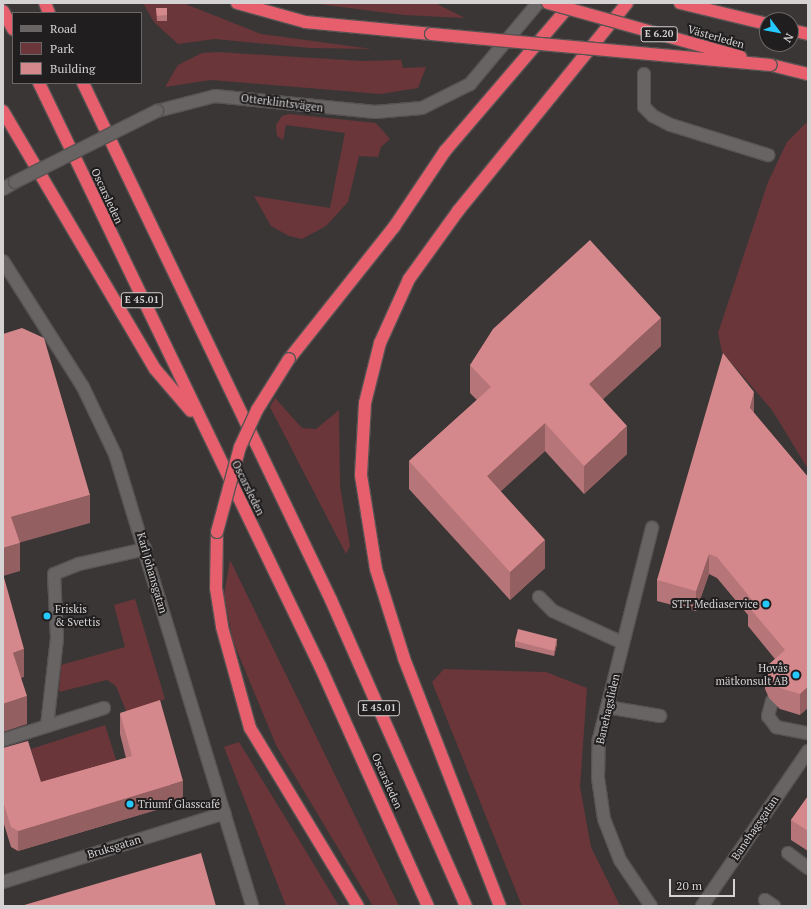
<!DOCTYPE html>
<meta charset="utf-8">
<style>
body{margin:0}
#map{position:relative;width:811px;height:909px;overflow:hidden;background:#3a3636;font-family:"PT Serif",serif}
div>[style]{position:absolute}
.green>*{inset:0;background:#6a3639}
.roads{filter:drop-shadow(1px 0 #575353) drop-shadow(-1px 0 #575353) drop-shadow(0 1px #575353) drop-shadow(0 -1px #575353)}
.lane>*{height:12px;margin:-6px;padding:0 6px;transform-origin:6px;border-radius:6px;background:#696464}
.street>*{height:12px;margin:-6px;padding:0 6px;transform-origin:6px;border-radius:6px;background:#696464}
.secondary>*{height:12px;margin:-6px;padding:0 6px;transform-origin:6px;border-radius:6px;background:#696464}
.highway>*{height:12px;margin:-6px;padding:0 6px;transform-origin:6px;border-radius:6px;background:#e75f6c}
.bridges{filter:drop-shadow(1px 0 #575353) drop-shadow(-1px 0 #575353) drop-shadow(0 1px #575353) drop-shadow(0 -1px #575353)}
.street-bridge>*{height:12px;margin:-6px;padding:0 6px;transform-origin:6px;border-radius:6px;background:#696464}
.highway-bridge>*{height:12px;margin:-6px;padding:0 6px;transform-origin:6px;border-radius:6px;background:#e75f6c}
.wall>*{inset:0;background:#b67578}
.shaded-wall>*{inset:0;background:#945f61}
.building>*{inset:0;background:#d4888b}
.dots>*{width:11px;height:11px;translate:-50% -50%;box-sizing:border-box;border:2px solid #201e1e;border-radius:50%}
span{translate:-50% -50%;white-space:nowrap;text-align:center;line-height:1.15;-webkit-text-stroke:4px #201e1e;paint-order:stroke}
.shield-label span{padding:1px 3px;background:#201e1e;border:1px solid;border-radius:3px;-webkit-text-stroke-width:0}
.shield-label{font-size:10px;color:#d4d2d2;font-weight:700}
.street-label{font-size:11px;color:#d4d2d2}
.poi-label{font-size:11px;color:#d4d2d2}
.right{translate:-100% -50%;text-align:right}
.left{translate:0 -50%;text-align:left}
.frame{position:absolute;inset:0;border:4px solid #d4d2d2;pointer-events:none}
.legend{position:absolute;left:12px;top:12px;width:130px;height:72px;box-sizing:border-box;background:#201e1e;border:1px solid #686666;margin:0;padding:5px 7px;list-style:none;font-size:12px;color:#d4d2d2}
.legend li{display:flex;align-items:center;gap:8px;height:20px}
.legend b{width:20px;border:1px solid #686666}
.north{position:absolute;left:759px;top:12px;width:40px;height:40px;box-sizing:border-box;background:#201e1e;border:1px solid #686666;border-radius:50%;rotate:122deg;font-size:11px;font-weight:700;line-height:16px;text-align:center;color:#d4d2d2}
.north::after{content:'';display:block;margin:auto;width:14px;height:18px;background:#25c9fe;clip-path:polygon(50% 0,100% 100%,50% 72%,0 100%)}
.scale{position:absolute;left:669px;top:879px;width:66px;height:18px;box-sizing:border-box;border:2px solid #d4d2d2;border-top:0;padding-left:5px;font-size:12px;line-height:14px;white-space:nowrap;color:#d4d2d2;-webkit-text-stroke:3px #201e1e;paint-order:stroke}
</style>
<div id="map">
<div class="green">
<i style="clip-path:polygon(143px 3px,183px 3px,261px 34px,372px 49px,310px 48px,215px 39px,178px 44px,154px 22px)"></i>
<i style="clip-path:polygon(310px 3px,435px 3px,465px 18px,404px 15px)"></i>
<i style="clip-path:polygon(218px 52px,361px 61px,401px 60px,403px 68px,426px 67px,418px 88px,381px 94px,211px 80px,165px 87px,178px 65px,202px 53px)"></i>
<i style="clip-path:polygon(289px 114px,376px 123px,390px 139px,381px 147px,378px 157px,359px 156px,348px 202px,326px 226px,302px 239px,289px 236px,271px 226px,254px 196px,330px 208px,345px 133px,286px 125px,283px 140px,277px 136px,276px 125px,282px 116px)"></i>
<i style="clip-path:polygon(808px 121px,808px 469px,772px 410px,722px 352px,718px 333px,768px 182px,787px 142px)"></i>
<i style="clip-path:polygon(275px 398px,302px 428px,316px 429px,339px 410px,340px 486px,350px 546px,346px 554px,270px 407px)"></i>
<i style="clip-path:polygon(230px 560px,399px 906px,373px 906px,276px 745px,233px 641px,224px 595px)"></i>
<i style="clip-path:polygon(135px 599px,165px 699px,127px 713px,116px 686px,107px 680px,59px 692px,61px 665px,125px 647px,114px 605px)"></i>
<i style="clip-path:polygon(444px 669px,546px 672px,587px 688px,580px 787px,591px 847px,620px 906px,522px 906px,432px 682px)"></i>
<i style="clip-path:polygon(105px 725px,119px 769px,44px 793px,31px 749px)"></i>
<i style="clip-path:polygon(239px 742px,296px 835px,339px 906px,286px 906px,224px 747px)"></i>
</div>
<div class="roads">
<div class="lane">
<i style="left:644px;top:74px;width:33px;rotate:90deg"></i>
<i style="left:644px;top:107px;width:13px;rotate:45deg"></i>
<i style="left:653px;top:116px;width:20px;rotate:27deg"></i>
<i style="left:671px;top:125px;width:102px;rotate:17.2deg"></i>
<i style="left:539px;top:597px;width:20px;rotate:45deg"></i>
<i style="left:553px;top:611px;width:77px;rotate:24.6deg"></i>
<i style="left:772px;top:701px;width:16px;rotate:105deg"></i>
<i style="left:768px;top:716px;width:14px;rotate:54deg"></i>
<i style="left:776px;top:727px;width:33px;rotate:11deg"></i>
<i style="left:607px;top:707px;width:54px;rotate:9.6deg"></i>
<i style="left:47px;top:726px;width:89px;rotate:-83.5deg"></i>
<i style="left:57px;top:638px;width:64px;rotate:-92.7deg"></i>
<i style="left:54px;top:574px;width:27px;rotate:-22deg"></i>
<i style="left:79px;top:564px;width:68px;rotate:-12.8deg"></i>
<i style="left:3px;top:740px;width:106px;rotate:-17.6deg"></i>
<i style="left:788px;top:853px;width:25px;rotate:37deg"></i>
<i style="left:765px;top:900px;width:11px;rotate:34deg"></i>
</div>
<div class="street">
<i style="left:157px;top:111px;width:60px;rotate:-14.5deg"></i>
<i style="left:215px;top:96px;width:161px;rotate:5.7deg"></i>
<i style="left:375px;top:112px;width:47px;rotate:-4.9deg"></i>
<i style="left:422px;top:108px;width:54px;rotate:-26.6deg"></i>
<i style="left:470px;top:84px;width:106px;rotate:-50deg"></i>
<i style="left:3px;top:189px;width:14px;rotate:-30deg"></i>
<i style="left:3px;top:882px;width:232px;rotate:-17.3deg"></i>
<i style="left:651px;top:906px;width:55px;rotate:-124deg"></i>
<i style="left:620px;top:860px;width:44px;rotate:-111.3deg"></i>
<i style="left:604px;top:819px;width:41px;rotate:-98.3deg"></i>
<i style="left:598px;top:778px;width:39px;rotate:-89deg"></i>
<i style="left:599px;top:739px;width:218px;rotate:-75.9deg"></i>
<i style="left:702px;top:906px;width:188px;rotate:-55.6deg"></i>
</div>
<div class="secondary">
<i style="left:3px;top:261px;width:149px;rotate:57.6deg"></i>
<i style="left:83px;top:387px;width:74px;rotate:64.5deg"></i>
<i style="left:115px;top:454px;width:472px;rotate:73.1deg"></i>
</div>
<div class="highway">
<i style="left:45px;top:3px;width:11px;rotate:68deg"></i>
<i style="left:237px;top:3px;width:71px;rotate:15.6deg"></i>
<i style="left:305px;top:22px;width:127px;rotate:5.4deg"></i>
<i style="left:680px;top:3px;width:89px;rotate:13.6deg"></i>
<i style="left:3px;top:11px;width:21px;rotate:61deg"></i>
<i style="left:791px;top:30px;width:17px;rotate:13deg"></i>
<i style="left:771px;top:65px;width:38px;rotate:14deg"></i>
<i style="left:39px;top:83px;width:647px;rotate:64.27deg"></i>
<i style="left:320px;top:666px;width:263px;rotate:65.8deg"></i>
<i style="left:83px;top:83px;width:573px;rotate:64.37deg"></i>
<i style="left:331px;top:600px;width:334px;rotate:66.2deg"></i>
<i style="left:3px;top:111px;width:299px;rotate:59.5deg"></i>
<i style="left:155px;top:369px;width:55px;rotate:49.4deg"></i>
<i style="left:289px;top:359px;width:169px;rotate:-51.5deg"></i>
<i style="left:394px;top:227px;width:92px;rotate:-56.1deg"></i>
<i style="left:445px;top:151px;width:195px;rotate:-49.4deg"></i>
<i style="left:217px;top:532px;width:56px;rotate:91deg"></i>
<i style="left:216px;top:588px;width:39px;rotate:81deg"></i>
<i style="left:222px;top:627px;width:105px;rotate:74.5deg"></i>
<i style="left:250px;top:728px;width:208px;rotate:58.8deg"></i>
<i style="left:500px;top:906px;width:266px;rotate:-111.2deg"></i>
<i style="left:404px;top:658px;width:93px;rotate:-107.5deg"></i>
<i style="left:376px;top:569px;width:95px;rotate:-99.1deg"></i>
<i style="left:361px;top:475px;width:72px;rotate:-86.8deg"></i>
<i style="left:365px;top:403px;width:62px;rotate:-76deg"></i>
<i style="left:380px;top:343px;width:70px;rotate:-65.6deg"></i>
<i style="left:409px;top:279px;width:84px;rotate:-54.2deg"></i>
<i style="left:458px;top:211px;width:268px;rotate:-50.9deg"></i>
</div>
</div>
<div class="bridges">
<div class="street-bridge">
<i style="left:15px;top:182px;width:159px;rotate:-26.6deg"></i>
</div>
<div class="highway-bridge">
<i style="left:548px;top:3px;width:200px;rotate:15.6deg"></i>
<i style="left:431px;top:34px;width:341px;rotate:5.2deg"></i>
<i style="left:217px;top:532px;width:88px;rotate:-74.9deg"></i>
<i style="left:240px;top:447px;width:41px;rotate:-65.3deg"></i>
<i style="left:257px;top:410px;width:60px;rotate:-57.9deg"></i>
</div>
</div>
<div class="wall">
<i style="clip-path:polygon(156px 8px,167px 8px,167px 21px,157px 21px)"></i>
<i style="clip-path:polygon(661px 346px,603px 399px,627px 454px,584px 494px,545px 451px,500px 491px,545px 568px,510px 600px,409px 489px,409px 461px,477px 400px,470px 393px,470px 365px)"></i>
<i style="clip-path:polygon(754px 413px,808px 477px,800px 715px,780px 709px,769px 698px,765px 689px,765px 668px,775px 659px,748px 626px,748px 615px,717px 578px,709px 574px,696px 611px,657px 601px,657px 580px)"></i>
<i style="clip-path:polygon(515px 641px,557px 644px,554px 656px,515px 647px)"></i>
<i style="clip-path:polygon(120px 713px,183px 802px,18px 851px,11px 847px,3px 821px,3px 748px,41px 782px,126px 758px,120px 734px)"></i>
<i style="clip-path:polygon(808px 796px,808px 851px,791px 840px,791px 820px)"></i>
</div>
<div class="shaded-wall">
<i style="clip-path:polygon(661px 318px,661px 346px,589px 412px,589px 384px)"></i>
<i style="clip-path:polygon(754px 392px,754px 413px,750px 428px,750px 408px)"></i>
<i style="clip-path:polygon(545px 423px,545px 451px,487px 504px,487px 476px)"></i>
<i style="clip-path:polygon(627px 426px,627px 454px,584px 494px,584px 466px)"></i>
<i style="clip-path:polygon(90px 495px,90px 523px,11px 545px,11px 517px)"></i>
<i style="clip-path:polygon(545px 540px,545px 568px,510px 600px,510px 572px)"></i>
<i style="clip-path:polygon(20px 543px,20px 571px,3px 576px,3px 548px)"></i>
<i style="clip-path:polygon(709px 554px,709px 574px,696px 611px,696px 591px)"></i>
<i style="clip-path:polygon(557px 639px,557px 644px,554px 656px,554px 651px)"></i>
<i style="clip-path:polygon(24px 649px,24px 677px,13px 681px,13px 653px)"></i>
<i style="clip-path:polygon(808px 687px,808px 708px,800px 715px,800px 694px)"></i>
<i style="clip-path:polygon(27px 696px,27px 724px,3px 732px,3px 704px)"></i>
<i style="clip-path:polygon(183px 781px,183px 802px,18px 851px,18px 831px)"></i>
</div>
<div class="building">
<i style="clip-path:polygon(156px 8px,167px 8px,167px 15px,157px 16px)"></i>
<i style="clip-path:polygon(590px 240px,661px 318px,589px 384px,627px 426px,584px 466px,545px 423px,487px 476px,545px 540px,510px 572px,409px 461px,491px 387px,470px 365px,493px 329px)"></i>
<i style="clip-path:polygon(22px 328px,44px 338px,90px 495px,11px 517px,20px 543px,3px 548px,3px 334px)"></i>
<i style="clip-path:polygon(723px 353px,754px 392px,750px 408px,808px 477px,808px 687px,800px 694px,780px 688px,769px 678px,765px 668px,785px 650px,748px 606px,753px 601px,717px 557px,709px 554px,696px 591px,657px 580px)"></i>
<i style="clip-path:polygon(3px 574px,24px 649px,13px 653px,27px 696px,3px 704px)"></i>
<i style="clip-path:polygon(518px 629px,557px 639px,554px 651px,515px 641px)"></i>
<i style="clip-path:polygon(160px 700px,183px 781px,18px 831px,11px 827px,3px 801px,3px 748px,28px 741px,41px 782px,132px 756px,120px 713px)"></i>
<i style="clip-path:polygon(808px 796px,808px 831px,791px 820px)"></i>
<i style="clip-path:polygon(201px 853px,216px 906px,21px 906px)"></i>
</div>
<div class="dots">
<i style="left:766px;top:604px;background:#25c9fe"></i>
<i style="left:47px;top:616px;background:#25c9fe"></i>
<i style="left:796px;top:675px;background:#25c9fe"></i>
<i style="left:130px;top:804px;background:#25c9fe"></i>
</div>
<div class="shield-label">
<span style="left:659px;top:34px">E 6.20</span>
<span style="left:142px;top:300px">E 45.01</span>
<span style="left:379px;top:708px">E 45.01</span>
</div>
<div class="street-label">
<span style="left:716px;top:37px;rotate:16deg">Västerleden</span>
<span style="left:282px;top:103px;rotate:7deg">Otterklintsvägen</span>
<span style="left:107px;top:196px;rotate:65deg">Oscarsleden</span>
<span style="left:248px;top:488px;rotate:64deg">Oscarsleden</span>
<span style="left:152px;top:573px;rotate:74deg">Karl Johansgatan</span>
<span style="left:608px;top:709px;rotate:-77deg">Banehagsliden</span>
<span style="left:387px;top:781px;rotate:66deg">Oscarsleden</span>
<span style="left:755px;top:828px;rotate:-56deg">Banehagsgatan</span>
<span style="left:114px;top:847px;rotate:-17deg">Bruksgatan</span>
</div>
<div class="poi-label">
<span class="right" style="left:758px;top:604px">STT Mediaservice</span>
<span class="left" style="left:55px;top:616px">Friskis<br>&amp; Svettis</span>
<span class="right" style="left:788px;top:675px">Hovås<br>mätkonsult AB</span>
<span class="left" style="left:138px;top:804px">Triumf Glasscafé</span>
</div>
<div class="frame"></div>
<ul class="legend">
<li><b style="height:5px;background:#696464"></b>Road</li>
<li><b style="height:11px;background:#6a3639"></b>Park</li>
<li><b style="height:11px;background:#d4888b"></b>Building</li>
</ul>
<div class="north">N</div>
<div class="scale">20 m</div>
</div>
